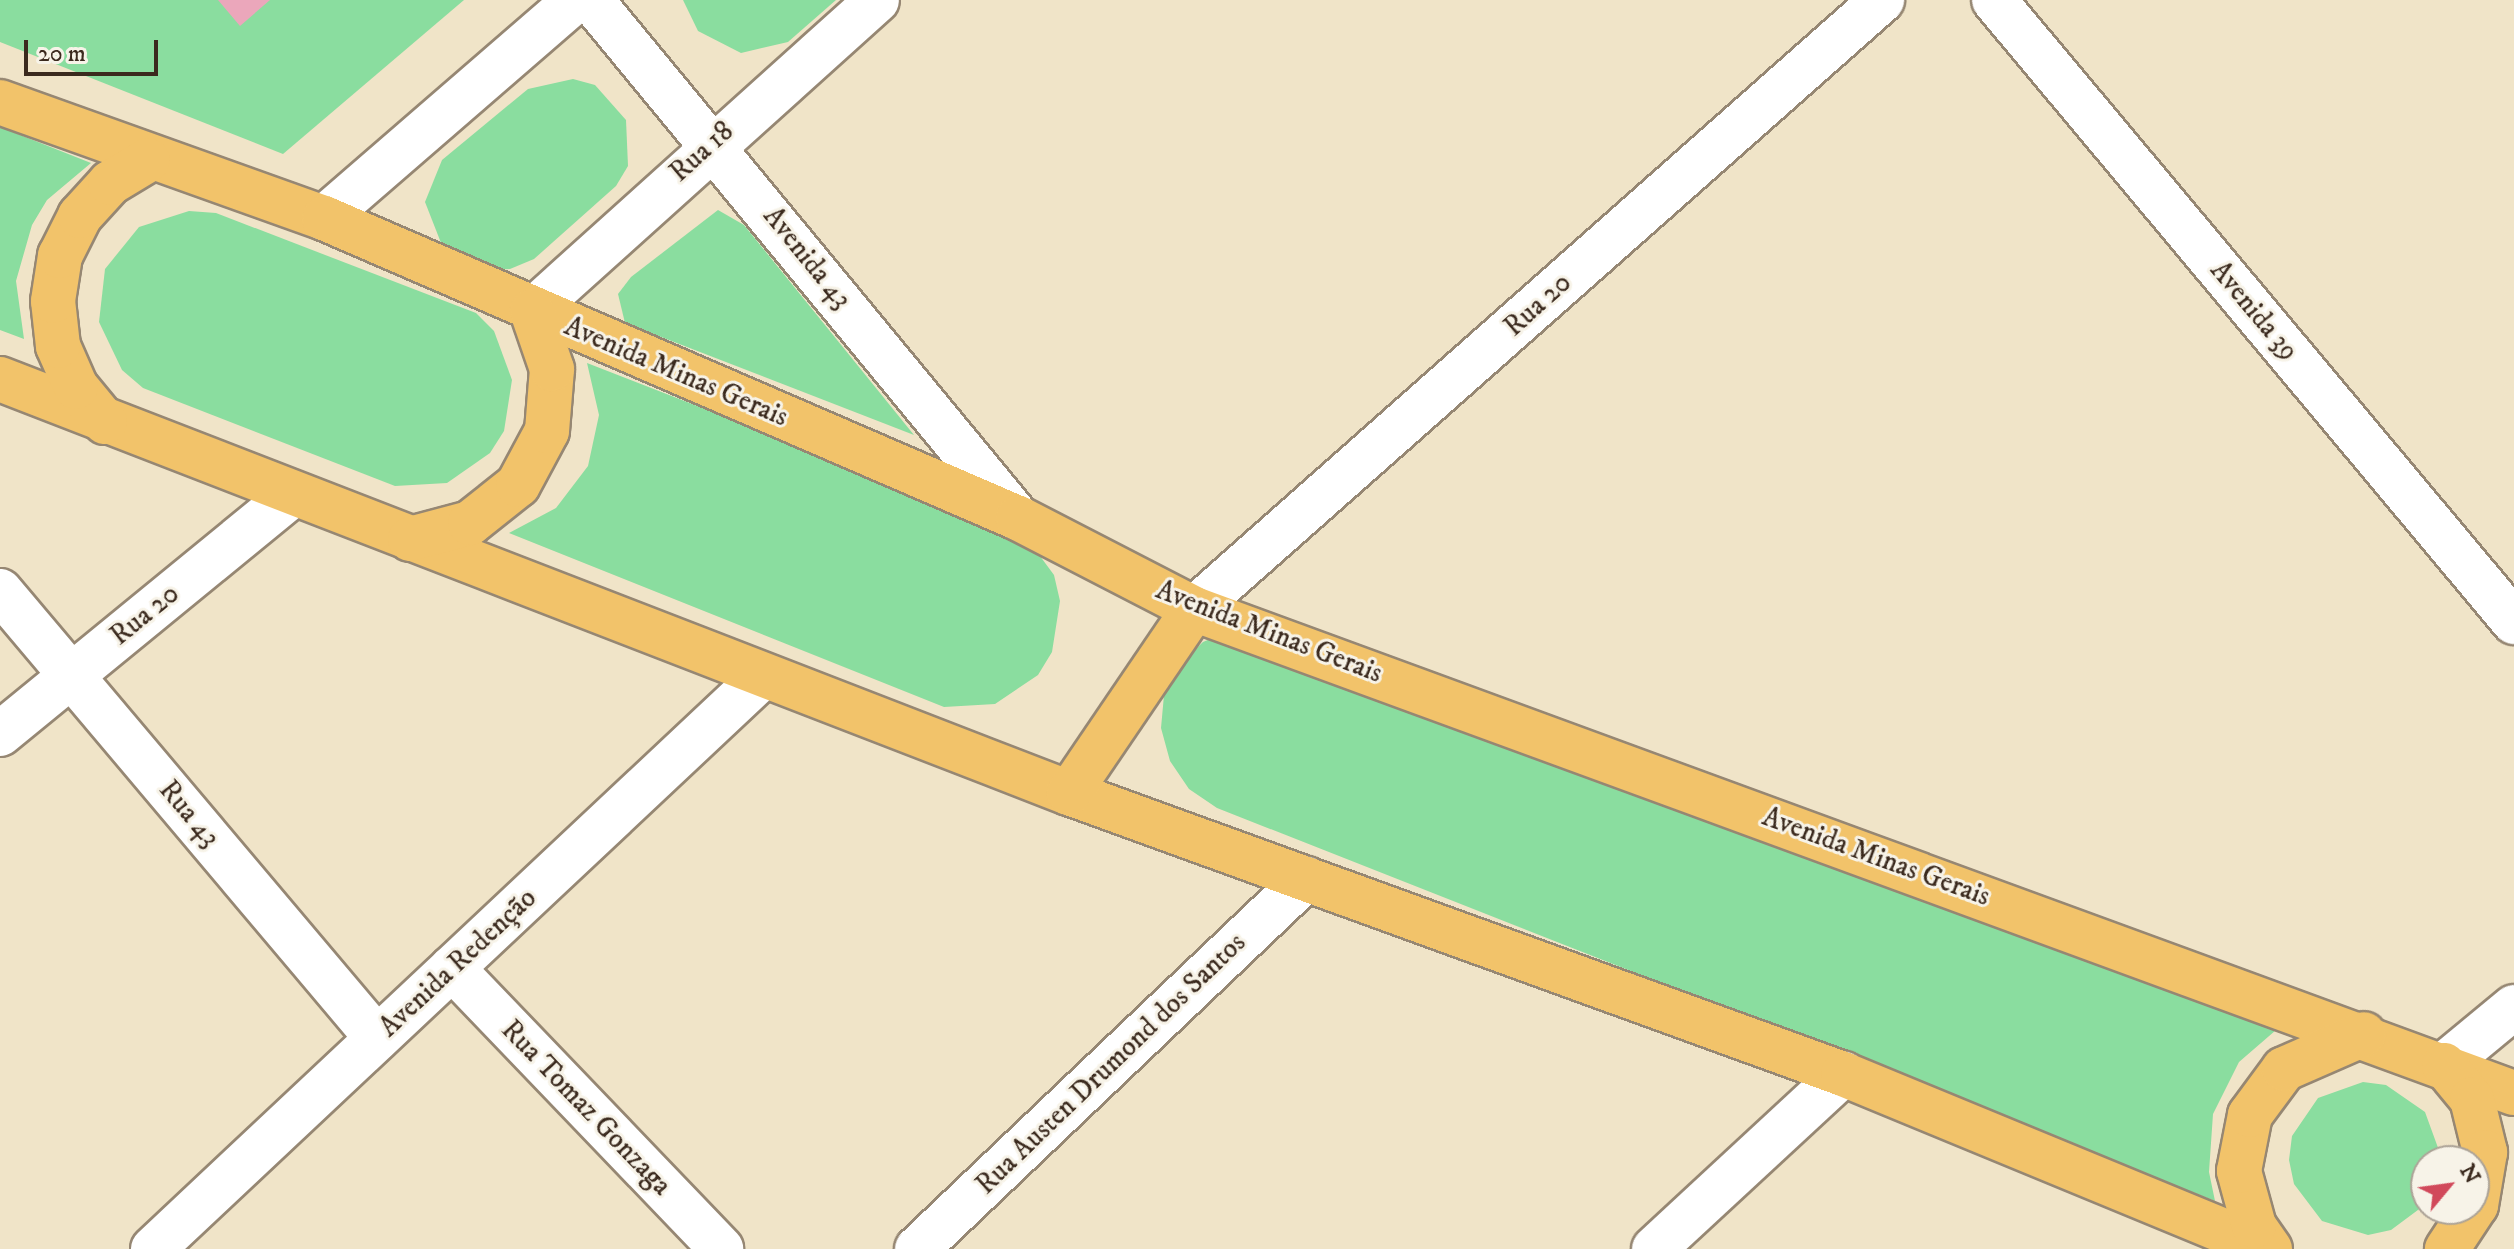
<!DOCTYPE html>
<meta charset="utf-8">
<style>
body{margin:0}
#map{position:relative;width:2514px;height:1249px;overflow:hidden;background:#f0e4c8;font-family:"IM FELL DW Pica",serif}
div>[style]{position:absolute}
.green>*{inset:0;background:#8add9f}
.building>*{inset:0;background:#eba7bb}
.roads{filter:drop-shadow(2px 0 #968773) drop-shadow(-2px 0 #968773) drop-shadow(0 2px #968773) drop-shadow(0 -2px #968773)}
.minor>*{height:44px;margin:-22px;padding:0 22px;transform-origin:22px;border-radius:22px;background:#fff}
.major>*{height:44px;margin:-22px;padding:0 22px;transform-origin:22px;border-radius:22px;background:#f2c36a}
span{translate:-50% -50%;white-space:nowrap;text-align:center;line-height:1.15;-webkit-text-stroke:6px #f7f3e8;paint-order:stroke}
.street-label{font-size:28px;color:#3b2a1e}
.north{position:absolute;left:2410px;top:1145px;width:80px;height:80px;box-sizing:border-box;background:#f7f3e8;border:2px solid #aca397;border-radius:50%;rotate:61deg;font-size:22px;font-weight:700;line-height:32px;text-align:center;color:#3b2a1e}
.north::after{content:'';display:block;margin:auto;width:28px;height:36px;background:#d1495b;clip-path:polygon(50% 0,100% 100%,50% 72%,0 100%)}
.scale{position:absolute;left:24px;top:40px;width:134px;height:36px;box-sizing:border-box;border:4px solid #3b2a1e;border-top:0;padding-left:10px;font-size:24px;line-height:28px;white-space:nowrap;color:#3b2a1e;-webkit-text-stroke:6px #f7f3e8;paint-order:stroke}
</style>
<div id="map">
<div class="green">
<i style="clip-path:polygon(0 0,464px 0,283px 154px,0 42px)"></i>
<i style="clip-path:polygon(683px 0,836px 0,788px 42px,741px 53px,698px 31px)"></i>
<i style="clip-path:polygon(573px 79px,595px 85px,626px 120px,628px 166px,616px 186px,534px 259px,510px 269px,486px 270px,443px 248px,425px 202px,442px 160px,528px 89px)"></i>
<i style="clip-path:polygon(0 127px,91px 163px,47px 200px,32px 225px,16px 281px,24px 339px,0 330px)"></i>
<i style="clip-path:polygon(718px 210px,744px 225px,914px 435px,625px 323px,618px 294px,631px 277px)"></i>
<i style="clip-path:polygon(189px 211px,216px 213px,476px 313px,494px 331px,512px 380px,504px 431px,490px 453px,447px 483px,395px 486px,143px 388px,122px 370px,99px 322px,105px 269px,139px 227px)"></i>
<i style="clip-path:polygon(587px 363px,1023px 533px,1054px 575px,1060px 601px,1052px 652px,1038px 675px,995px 704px,944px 707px,509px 533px,556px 508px,588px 466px,599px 415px)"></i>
<i style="clip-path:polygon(1234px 629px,2283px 1024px,2239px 1062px,2213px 1114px,2209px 1172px,2215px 1201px,1217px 808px,1189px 789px,1170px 761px,1161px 728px,1164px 695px,1179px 665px,1203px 642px)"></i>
<i style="clip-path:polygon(2363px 1082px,2386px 1085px,2425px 1112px,2441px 1156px,2426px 1161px,2426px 1204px,2391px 1230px,2368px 1235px,2322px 1221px,2294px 1184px,2289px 1160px,2292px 1136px,2318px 1098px)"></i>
</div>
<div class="building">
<i style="clip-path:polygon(218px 0,270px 0,240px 26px)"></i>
</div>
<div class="roads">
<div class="minor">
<i style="left:591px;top:0;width:671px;rotate:50.5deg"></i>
<i style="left:1994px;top:0;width:811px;rotate:50.1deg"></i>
<i style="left:324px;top:218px;width:333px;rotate:-40.9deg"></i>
<i style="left:532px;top:311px;width:464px;rotate:-42deg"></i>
<i style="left:0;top:591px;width:585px;rotate:49.86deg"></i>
<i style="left:1194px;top:609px;width:919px;rotate:-41.51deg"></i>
<i style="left:0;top:734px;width:375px;rotate:-39.3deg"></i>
<i style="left:452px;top:968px;width:389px;rotate:46.2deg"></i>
<i style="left:2444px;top:1065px;width:91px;rotate:-39.6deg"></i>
<i style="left:153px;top:1249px;width:837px;rotate:-43.21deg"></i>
<i style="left:917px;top:1249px;width:537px;rotate:-43.57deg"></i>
<i style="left:1654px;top:1249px;width:258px;rotate:-42.8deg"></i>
</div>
<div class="major">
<i style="left:0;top:102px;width:344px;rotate:19.7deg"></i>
<i style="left:324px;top:218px;width:756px;rotate:23.38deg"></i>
<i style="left:1018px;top:518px;width:198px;rotate:27.3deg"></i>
<i style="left:1194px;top:609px;width:1406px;rotate:20.14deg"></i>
<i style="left:0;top:379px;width:1146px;rotate:21.17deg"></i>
<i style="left:1069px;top:793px;width:823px;rotate:19.95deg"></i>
<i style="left:1843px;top:1074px;width:460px;rotate:22.4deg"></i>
<i style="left:105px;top:422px;width:45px;rotate:-129.6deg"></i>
<i style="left:76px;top:387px;width:45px;rotate:-113.7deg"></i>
<i style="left:58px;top:346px;width:45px;rotate:-96.3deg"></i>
<i style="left:53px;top:301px;width:46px;rotate:-81.2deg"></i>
<i style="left:60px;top:256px;width:45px;rotate:-63.4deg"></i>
<i style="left:80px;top:216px;width:45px;rotate:-47.7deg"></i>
<i style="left:110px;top:183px;width:44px;rotate:-31.2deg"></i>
<i style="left:410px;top:539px;width:62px;rotate:-14.9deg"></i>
<i style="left:470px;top:523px;width:61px;rotate:-38.4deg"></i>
<i style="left:518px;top:485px;width:61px;rotate:-61.8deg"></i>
<i style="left:547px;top:431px;width:62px;rotate:-85.4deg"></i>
<i style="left:552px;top:369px;width:61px;rotate:-109deg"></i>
<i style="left:1069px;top:793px;width:222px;rotate:-55.8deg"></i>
<i style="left:2444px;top:1065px;width:44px;rotate:50.5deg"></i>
<i style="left:2472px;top:1099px;width:55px;rotate:76.2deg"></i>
<i style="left:2485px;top:1152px;width:54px;rotate:99.6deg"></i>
<i style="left:2476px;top:1205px;width:53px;rotate:123.4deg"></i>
<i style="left:2270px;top:1249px;width:28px;rotate:-125deg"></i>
<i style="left:2254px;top:1226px;width:57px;rotate:-105.3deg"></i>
<i style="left:2239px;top:1171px;width:57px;rotate:-78.9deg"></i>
<i style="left:2250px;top:1115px;width:57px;rotate:-53.5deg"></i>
<i style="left:2284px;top:1069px;width:87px;rotate:-23.6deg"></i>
</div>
</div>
<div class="street-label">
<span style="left:702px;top:152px;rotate:-42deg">Rua 18</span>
<span style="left:807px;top:258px;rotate:51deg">Avenida 43</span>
<span style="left:1538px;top:305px;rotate:-42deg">Rua 20</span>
<span style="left:2254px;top:311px;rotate:50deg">Avenida 39</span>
<span style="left:676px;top:372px;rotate:23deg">Avenida Minas Gerais</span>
<span style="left:145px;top:615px;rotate:-39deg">Rua 20</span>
<span style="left:1269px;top:632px;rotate:21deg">Avenida Minas Gerais</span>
<span style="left:189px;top:814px;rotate:50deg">Rua 43</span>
<span style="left:1876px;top:857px;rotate:20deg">Avenida Minas Gerais</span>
<span style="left:458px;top:963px;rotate:-43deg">Avenida Redenção</span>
<span style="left:1111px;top:1064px;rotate:-44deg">Rua Austen Drumond dos Santos</span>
<span style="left:586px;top:1108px;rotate:46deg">Rua Tomaz Gonzaga</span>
</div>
<div class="north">N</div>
<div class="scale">20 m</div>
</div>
